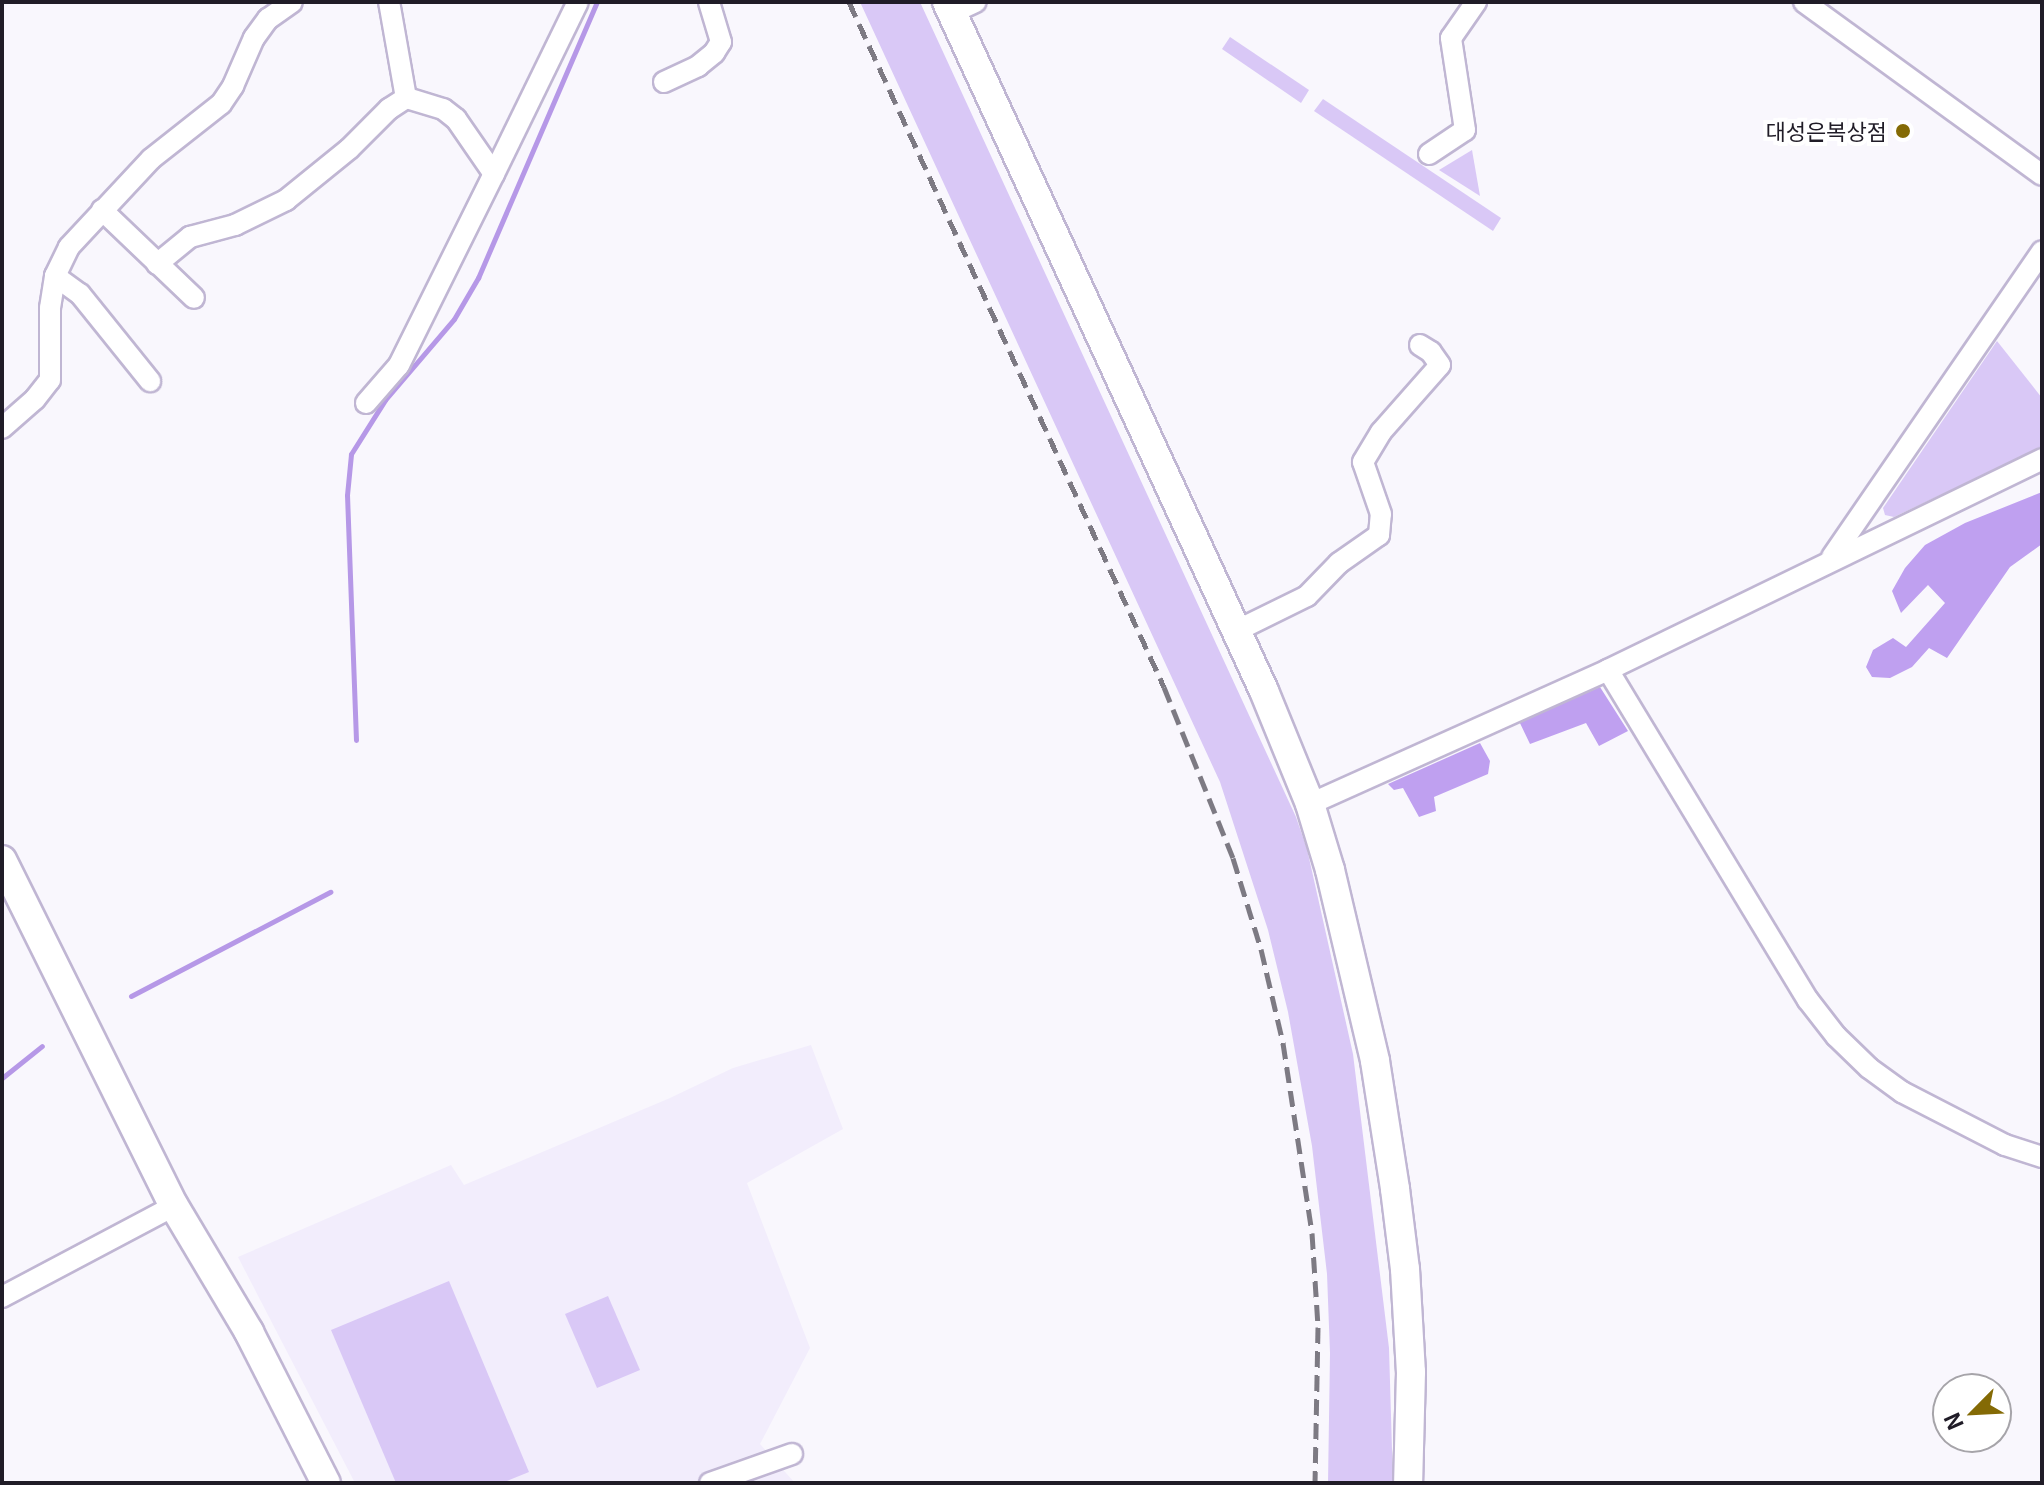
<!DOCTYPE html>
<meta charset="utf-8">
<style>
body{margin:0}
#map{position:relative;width:2044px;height:1485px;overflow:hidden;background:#f9f7fd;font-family:Georgia,"Noto Sans KR",serif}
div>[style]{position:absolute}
.built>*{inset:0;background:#f2edfc}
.green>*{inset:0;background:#d9c8f6}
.forest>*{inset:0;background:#bfa0f0}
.stream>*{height:5px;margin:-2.5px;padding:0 2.5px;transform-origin:2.5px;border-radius:2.5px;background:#b698e7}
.roads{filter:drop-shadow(2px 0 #c0b6d3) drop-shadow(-2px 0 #c0b6d3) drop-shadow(0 2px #c0b6d3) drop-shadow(0 -2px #c0b6d3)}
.street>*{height:20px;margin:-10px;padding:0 10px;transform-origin:10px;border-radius:10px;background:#fff}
.secondary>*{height:28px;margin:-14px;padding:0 14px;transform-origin:14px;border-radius:14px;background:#fff}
.rail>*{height:5px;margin-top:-2.5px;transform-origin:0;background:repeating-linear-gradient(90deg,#7d7a83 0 16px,transparent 0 24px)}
.dots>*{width:22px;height:22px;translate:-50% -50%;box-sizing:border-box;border:4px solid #fff;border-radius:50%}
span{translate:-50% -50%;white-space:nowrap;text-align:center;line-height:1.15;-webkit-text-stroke:8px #fff;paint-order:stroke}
.poi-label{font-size:22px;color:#201c27}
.right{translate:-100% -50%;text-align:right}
.frame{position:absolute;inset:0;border:4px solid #201c27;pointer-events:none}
.north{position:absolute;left:1932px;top:1373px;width:80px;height:80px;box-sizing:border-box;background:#fff;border:2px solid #a6a4a9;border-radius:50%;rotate:246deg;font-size:22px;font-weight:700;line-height:32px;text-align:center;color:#201c27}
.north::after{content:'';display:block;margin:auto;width:28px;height:36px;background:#846a05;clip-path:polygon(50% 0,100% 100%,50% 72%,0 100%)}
</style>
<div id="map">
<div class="built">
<i style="clip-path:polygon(811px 1045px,843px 1129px,747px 1183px,810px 1348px,760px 1444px,795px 1483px,355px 1483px,238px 1257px,451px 1165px,464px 1185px,670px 1098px,733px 1068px)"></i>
</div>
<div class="green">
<i style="clip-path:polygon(860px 2px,920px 2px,1296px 817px,1307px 849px,1353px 1054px,1389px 1348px,1393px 1483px,1328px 1483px,1330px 1353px,1327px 1274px,1312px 1146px,1288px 1012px,1268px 930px,1220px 782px)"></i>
<i style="clip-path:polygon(1230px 37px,1309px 90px,1301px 103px,1222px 49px)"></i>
<i style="clip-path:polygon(1323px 99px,1501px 218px,1493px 231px,1314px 111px)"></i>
<i style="clip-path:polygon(1472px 150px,1480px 196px,1439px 170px)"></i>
<i style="clip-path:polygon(1997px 341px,2042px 398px,2042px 447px,1894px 517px,1885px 515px,1883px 508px)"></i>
<i style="clip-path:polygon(449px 1281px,529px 1472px,502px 1483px,396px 1483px,331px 1330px)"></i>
<i style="clip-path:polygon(608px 1296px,640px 1370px,597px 1388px,565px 1314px)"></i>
</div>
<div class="forest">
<i style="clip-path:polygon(2042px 492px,2042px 544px,2010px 567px,1947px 658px,1929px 648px,1912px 667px,1890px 678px,1872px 677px,1866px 667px,1873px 650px,1893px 638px,1906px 647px,1945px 603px,1928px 585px,1901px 613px,1892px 591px,1905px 568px,1925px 545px,1965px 523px)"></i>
<i style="clip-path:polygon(1600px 687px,1628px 731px,1599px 746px,1586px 723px,1530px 744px,1519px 721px)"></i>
<i style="clip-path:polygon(1480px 743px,1490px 761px,1488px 774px,1434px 797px,1436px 811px,1419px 817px,1403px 788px,1394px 790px,1388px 784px)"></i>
</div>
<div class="stream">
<i style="left:356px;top:740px;width:245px;rotate:-92.1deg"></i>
<i style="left:347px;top:495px;width:41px;rotate:-84.4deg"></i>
<i style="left:351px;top:454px;width:64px;rotate:-57.8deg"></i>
<i style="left:385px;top:400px;width:106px;rotate:-49.6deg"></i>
<i style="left:454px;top:319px;width:48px;rotate:-59.7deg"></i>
<i style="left:478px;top:278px;width:301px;rotate:-66.7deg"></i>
<i style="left:131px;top:996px;width:225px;rotate:-27.6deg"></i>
<i style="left:2px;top:1078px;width:51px;rotate:-38.7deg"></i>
</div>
<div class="roads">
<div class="street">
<i style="left:1804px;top:2px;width:294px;rotate:36deg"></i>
<i style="left:952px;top:13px;width:26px;rotate:-25deg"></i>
<i style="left:664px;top:82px;width:38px;rotate:-25deg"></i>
<i style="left:698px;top:66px;width:21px;rotate:-39deg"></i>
<i style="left:714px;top:53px;width:13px;rotate:-58deg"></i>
<i style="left:721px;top:42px;width:42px;rotate:-106.7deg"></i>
<i style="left:1429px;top:154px;width:43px;rotate:-33.7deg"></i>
<i style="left:1465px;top:130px;width:93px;rotate:-98.7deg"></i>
<i style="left:1451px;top:38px;width:44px;rotate:-55.2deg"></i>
<i style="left:494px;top:174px;width:191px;rotate:-64deg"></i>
<i style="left:102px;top:210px;width:127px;rotate:43.7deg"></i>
<i style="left:157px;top:264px;width:43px;rotate:-39.3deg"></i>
<i style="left:190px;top:237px;width:47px;rotate:-14.9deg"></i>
<i style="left:235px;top:225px;width:57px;rotate:-26.1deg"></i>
<i style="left:286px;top:200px;width:81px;rotate:-39deg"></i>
<i style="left:349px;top:149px;width:57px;rotate:-45deg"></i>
<i style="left:389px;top:109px;width:20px;rotate:-33deg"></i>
<i style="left:406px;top:98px;width:97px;rotate:-100deg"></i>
<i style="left:55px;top:276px;width:31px;rotate:36deg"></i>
<i style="left:80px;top:294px;width:112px;rotate:51.2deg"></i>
<i style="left:366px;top:403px;width:50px;rotate:-49deg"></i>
<i style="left:399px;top:365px;width:213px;rotate:-63.6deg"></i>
<i style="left:494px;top:174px;width:67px;rotate:-124.6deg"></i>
<i style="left:456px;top:119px;width:16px;rotate:-142deg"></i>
<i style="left:443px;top:109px;width:39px;rotate:-163deg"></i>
<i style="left:2px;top:428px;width:44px;rotate:-41.3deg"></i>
<i style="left:35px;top:399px;width:24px;rotate:-52deg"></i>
<i style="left:50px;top:380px;width:72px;rotate:-90deg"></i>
<i style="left:50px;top:308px;width:32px;rotate:-81deg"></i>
<i style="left:55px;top:276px;width:32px;rotate:-64deg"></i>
<i style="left:69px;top:247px;width:120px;rotate:-47deg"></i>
<i style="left:151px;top:159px;width:89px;rotate:-38.2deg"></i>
<i style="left:221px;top:104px;width:22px;rotate:-56deg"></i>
<i style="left:233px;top:86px;width:52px;rotate:-66.4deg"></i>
<i style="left:254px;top:38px;width:24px;rotate:-54deg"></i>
<i style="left:268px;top:19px;width:29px;rotate:-35deg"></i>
<i style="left:1832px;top:557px;width:371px;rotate:-55.5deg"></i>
<i style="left:1236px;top:631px;width:79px;rotate:-26.2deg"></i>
<i style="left:1307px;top:596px;width:46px;rotate:-45.9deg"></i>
<i style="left:1339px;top:563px;width:49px;rotate:-35deg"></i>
<i style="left:1379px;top:535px;width:21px;rotate:-85deg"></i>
<i style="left:1381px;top:514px;width:55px;rotate:-109.1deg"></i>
<i style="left:1363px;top:462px;width:35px;rotate:-59deg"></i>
<i style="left:1381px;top:432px;width:89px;rotate:-48.6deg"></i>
<i style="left:1440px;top:365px;width:16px;rotate:-125deg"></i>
<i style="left:1431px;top:352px;width:13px;rotate:-148deg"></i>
<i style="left:1608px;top:670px;width:386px;rotate:58.8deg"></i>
<i style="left:1808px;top:1000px;width:46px;rotate:52.1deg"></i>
<i style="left:1836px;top:1036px;width:46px;rotate:44.1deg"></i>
<i style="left:1869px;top:1068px;width:41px;rotate:36deg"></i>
<i style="left:1902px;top:1092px;width:116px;rotate:27.2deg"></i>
<i style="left:2005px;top:1145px;width:39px;rotate:18deg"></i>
<i style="left:1310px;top:804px;width:327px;rotate:-24.2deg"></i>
<i style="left:1608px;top:670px;width:483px;rotate:-25.9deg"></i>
<i style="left:2px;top:1297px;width:195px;rotate:-27.9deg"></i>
<i style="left:710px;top:1483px;width:87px;rotate:-19.5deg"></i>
</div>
<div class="secondary">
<i style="left:947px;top:2px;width:758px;rotate:65.29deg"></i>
<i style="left:1264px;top:691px;width:122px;rotate:67.8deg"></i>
<i style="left:1310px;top:804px;width:69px;rotate:73.1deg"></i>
<i style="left:1330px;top:870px;width:196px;rotate:76.7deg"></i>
<i style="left:1375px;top:1061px;width:130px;rotate:81.1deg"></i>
<i style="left:1395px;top:1189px;width:81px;rotate:82.9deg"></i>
<i style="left:1405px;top:1269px;width:103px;rotate:86.7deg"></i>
<i style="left:1411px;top:1372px;width:111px;rotate:91.5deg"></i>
<i style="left:2px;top:860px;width:386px;rotate:63.6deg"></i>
<i style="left:174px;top:1206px;width:147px;rotate:59.2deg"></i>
<i style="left:249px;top:1332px;width:169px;rotate:63deg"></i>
</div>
</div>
<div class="rail">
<i style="left:849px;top:2px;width:754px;rotate:65.3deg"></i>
<i style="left:1164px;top:687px;width:184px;rotate:68deg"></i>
<i style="left:1233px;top:858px;width:95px;rotate:72.9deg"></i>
<i style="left:1261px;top:949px;width:97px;rotate:76.8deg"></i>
<i style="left:1283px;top:1043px;width:192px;rotate:81.3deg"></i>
<i style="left:1312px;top:1233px;width:94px;rotate:86.3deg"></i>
<i style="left:1318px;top:1327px;width:156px;rotate:91.1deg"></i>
</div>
<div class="dots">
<i style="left:1903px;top:131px;background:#846a05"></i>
</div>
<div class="poi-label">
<span class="right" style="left:1887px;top:131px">대성은복상점</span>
</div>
<div class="frame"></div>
<div class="north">N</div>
</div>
